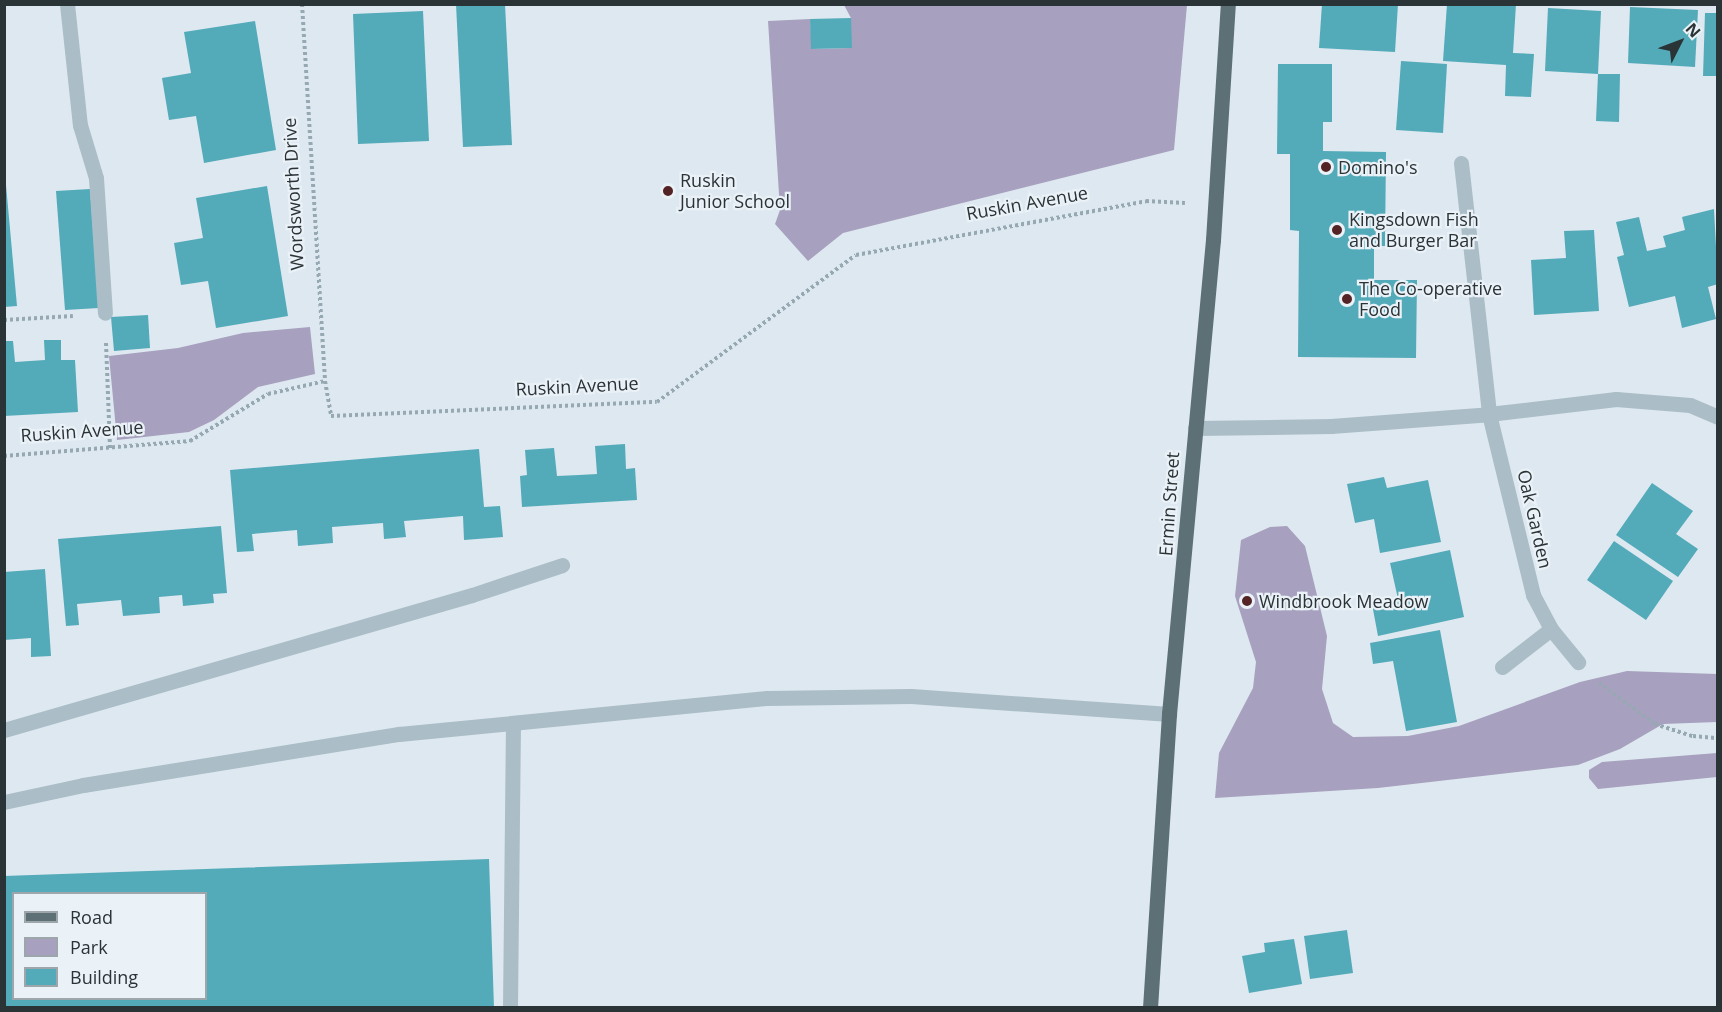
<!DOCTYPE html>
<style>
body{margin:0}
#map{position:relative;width:1722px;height:1012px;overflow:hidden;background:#dee8f0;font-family:"Open Sans",sans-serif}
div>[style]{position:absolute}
.green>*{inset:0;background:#a7a0be}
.building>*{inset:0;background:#53aab9}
.path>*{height:4px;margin-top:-2px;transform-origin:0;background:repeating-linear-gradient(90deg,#96a9b3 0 3px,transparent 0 6px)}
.minor>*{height:15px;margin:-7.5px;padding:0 7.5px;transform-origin:7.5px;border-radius:7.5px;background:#abbdc7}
.major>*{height:15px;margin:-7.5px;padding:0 7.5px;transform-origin:7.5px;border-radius:7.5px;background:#5c7076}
.dots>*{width:16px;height:16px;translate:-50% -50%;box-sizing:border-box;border:3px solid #eaf2f8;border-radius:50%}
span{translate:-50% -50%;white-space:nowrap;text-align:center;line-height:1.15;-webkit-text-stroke:4.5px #eaf2f8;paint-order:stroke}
.poi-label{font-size:18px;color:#2a3336}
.left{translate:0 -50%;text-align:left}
.street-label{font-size:18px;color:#2a3336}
.frame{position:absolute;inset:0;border:6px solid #2a3336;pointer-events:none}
.legend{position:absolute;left:12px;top:892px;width:195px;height:108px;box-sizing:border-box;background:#eaf2f8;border:2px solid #9da6aa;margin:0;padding:8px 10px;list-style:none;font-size:18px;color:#2a3336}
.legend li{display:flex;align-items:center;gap:12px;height:30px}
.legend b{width:30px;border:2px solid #9da6aa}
.north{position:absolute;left:1650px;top:12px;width:60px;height:60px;-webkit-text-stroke:4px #eaf2f8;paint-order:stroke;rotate:48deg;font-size:16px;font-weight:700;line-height:24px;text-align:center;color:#2a3336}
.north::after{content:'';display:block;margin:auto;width:21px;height:27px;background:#2a3336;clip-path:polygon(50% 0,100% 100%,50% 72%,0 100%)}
</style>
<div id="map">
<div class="green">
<i style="clip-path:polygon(844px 5px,1187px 5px,1174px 150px,843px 233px,808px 261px,775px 224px,780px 210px,768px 21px,810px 19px,812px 49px,851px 48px,851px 18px)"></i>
<i style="clip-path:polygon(310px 327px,315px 374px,258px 387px,214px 420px,189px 432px,117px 440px,109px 356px,178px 348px,243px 333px)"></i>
<i style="clip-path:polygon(1287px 526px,1305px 546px,1327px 636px,1322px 689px,1333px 723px,1353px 737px,1408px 736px,1459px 726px,1580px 682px,1627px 671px,1717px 674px,1717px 722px,1663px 724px,1620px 749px,1578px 765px,1378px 788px,1215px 798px,1219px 753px,1253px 688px,1256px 662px,1235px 596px,1241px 540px,1270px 527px)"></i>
<i style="clip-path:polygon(1717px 753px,1717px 777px,1598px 789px,1589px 778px,1589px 770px,1602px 762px)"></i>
</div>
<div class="building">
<i style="clip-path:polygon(456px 4px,505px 4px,512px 145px,463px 147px)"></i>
<i style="clip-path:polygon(1322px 4px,1398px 4px,1395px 52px,1319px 48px)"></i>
<i style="clip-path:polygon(1447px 4px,1516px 4px,1513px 53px,1534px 54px,1531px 97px,1505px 96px,1506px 65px,1443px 61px)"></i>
<i style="clip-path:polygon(1630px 7px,1698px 10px,1695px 67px,1628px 63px)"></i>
<i style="clip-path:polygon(1548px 8px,1601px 11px,1598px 74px,1545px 71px)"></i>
<i style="clip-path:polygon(423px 11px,429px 141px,358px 144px,353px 14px)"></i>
<i style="clip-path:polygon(1705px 13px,1718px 13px,1718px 76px,1703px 76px)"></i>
<i style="clip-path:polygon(851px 18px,852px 48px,811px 49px,810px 19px)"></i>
<i style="clip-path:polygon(255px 21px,276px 150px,204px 163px,196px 116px,169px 120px,162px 78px,191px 73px,184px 32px)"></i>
<i style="clip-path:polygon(1401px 61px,1447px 64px,1443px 133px,1396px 130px)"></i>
<i style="clip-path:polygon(1278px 64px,1332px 64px,1332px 122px,1323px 122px,1323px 151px,1386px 152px,1385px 246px,1374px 246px,1374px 280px,1417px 280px,1416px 358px,1298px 357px,1299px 231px,1290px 230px,1290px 154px,1277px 154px)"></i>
<i style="clip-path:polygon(1598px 74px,1620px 74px,1619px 122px,1596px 121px)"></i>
<i style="clip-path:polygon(4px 163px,17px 306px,4px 307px)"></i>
<i style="clip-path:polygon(267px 186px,288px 316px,216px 328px,208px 281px,181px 285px,174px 243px,203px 238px,196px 198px)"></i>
<i style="clip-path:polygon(90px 189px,99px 308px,65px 310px,56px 191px)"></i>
<i style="clip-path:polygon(1714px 209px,1718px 284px,1708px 287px,1716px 319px,1682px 328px,1675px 296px,1629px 307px,1617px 257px,1624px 255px,1616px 222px,1639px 217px,1647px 251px,1666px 247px,1663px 236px,1685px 230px,1682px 217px)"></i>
<i style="clip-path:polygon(1594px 230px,1599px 311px,1534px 315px,1531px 260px,1566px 258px,1564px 231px)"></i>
<i style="clip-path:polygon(148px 315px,150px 348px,114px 351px,111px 317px)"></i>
<i style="clip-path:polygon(44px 340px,61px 340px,61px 360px,75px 360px,78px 412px,4px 416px,4px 341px,13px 341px,15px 362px,45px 360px)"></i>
<i style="clip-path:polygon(625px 444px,626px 469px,635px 468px,637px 500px,522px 507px,520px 476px,527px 475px,525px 450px,554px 448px,557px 476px,579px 475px,597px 474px,595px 446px)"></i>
<i style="clip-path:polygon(479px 449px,484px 507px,500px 506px,503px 537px,464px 540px,463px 516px,404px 521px,406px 537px,384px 539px,383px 523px,332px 527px,333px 543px,298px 546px,297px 530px,252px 534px,254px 551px,237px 552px,230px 470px)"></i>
<i style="clip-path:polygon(1384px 477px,1387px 488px,1428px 480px,1441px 542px,1380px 553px,1374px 519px,1355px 523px,1347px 484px)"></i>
<i style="clip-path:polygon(1652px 483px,1693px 511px,1676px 534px,1698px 549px,1678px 577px,1616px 535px)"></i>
<i style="clip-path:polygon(221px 526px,227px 593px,213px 594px,214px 603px,183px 606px,182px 595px,159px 597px,160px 613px,123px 616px,121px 600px,77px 604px,79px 625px,66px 626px,58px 539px)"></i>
<i style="clip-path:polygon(1614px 541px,1673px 581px,1646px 620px,1587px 580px)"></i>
<i style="clip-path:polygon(1450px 550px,1464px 617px,1378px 636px,1372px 604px,1398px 599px,1390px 563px)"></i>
<i style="clip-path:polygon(45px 569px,51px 656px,31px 657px,31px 638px,4px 640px,4px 572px)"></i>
<i style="clip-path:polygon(1440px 630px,1457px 722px,1406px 731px,1393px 661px,1373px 664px,1370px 643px)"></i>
<i style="clip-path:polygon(evenodd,489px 859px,494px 1008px,4px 1008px,4px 876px,489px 859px,14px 894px,206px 894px,206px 998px,14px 998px,14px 894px)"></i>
<i style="clip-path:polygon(1347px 930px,1353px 973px,1310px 979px,1304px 936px)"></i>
<i style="clip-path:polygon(1294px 939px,1302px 984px,1249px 993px,1242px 956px,1265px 952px,1264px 943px)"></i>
</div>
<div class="path">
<i style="left:302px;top:4px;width:378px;rotate:86.5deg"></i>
<i style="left:4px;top:320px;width:69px;rotate:-3.3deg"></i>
<i style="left:106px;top:343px;width:106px;rotate:87.8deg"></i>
<i style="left:4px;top:456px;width:187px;rotate:-4.6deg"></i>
<i style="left:190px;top:441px;width:91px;rotate:-31.1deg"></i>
<i style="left:268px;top:394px;width:58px;rotate:-12.8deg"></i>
<i style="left:325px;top:381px;width:36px;rotate:80deg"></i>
<i style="left:331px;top:416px;width:326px;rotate:-2.5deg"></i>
<i style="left:657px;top:402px;width:247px;rotate:-36.5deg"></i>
<i style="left:856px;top:255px;width:295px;rotate:-10.5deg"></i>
<i style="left:1146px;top:201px;width:39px;rotate:3deg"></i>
<i style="left:1599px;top:683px;width:69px;rotate:36.2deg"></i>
<i style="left:1655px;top:724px;width:40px;rotate:18deg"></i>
<i style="left:1693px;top:736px;width:25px;rotate:5deg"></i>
</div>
<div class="minor">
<i style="left:67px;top:4px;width:122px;rotate:83.9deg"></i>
<i style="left:80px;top:125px;width:55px;rotate:73.2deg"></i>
<i style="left:96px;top:178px;width:135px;rotate:86.2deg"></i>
<i style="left:1461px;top:163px;width:253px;rotate:83.6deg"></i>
<i style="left:1489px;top:414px;width:186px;rotate:76.3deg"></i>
<i style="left:1533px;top:595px;width:38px;rotate:62deg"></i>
<i style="left:1551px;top:629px;width:43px;rotate:50.7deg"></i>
<i style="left:1195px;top:428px;width:136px;rotate:-0.8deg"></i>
<i style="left:1331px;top:426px;width:158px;rotate:-4.3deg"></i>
<i style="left:1489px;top:414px;width:128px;rotate:-6.7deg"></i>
<i style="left:1616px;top:399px;width:74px;rotate:4.6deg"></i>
<i style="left:1690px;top:405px;width:30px;rotate:23deg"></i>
<i style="left:1502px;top:667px;width:62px;rotate:-37.8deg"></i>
<i style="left:4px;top:730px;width:487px;rotate:-16.1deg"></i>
<i style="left:472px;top:595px;width:95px;rotate:-18.4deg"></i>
<i style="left:4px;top:802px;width:81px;rotate:-12.1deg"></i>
<i style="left:83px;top:785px;width:320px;rotate:-9.2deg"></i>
<i style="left:399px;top:734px;width:370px;rotate:-5.6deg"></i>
<i style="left:767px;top:698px;width:144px;rotate:-0.8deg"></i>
<i style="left:911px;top:696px;width:259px;rotate:4deg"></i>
<i style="left:510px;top:1008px;width:283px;rotate:-89.4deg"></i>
</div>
<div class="major">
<i style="left:1150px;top:1008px;width:295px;rotate:-86.3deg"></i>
<i style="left:1169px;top:714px;width:476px;rotate:-84.7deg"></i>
<i style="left:1213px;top:240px;width:236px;rotate:-86.4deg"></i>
</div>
<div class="dots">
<i style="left:1326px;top:167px;background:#532325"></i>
<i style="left:668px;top:191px;background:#532325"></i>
<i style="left:1337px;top:230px;background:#532325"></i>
<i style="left:1347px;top:299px;background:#532325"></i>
<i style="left:1247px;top:601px;background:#532325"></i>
</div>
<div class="poi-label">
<span class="left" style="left:1338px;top:167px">Domino's</span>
<span class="left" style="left:680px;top:191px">Ruskin<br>Junior School</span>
<span class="left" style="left:1349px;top:230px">Kingsdown Fish<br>and Burger Bar</span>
<span class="left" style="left:1359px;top:299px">The Co-operative<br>Food</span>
<span class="left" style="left:1259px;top:601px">Windbrook Meadow</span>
</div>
<div class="street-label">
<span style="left:293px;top:194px;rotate:-93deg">Wordsworth Drive</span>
<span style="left:1027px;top:203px;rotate:-10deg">Ruskin Avenue</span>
<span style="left:577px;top:386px;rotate:-3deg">Ruskin Avenue</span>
<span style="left:82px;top:431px;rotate:-4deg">Ruskin Avenue</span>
<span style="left:1169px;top:504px;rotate:-86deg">Ermin Street</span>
<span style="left:1535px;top:519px;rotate:77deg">Oak Garden</span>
</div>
<div class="frame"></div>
<ul class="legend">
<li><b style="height:8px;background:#5c7076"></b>Road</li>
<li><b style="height:16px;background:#a7a0be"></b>Park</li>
<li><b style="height:16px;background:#53aab9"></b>Building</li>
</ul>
<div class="north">N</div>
</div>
